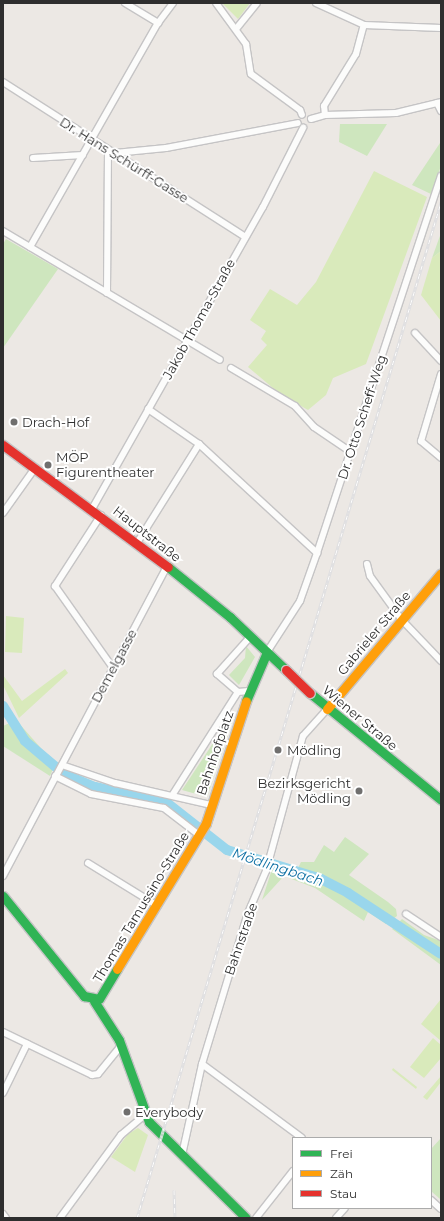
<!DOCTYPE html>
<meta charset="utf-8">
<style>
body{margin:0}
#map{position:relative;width:444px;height:1221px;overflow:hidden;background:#ece8e4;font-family:Montserrat,sans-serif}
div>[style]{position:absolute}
.green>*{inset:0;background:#cee6be}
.pitch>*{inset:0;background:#d9eabb}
.river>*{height:10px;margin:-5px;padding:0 5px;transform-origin:5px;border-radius:5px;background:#99d6ec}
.roads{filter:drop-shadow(1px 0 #c5c4c5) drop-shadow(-1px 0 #c5c4c5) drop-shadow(0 1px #c5c4c5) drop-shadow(0 -1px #c5c4c5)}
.street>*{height:6px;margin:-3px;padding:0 3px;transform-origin:3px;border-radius:3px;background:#fcfcfb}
.fast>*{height:9px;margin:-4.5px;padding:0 4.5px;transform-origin:4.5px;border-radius:4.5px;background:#30b455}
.slow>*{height:9px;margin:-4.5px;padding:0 4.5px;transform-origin:4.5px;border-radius:4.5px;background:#ff9f0a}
.jam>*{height:9px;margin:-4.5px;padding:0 4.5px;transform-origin:4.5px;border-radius:4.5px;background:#e5322d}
.rail>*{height:3px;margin-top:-1.5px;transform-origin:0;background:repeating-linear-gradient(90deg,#fff 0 4.5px,#dfdfe1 0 9px);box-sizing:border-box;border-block:1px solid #dfdfe1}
.bridges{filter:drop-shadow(1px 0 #c6c5c4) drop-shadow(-1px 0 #c6c5c4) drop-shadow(0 1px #c6c5c4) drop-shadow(0 -1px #c6c5c4)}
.jam-bridge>*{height:9px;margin:-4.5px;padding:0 4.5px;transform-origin:4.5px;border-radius:4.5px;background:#e5322d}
.dots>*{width:11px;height:11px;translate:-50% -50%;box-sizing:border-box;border:2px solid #fff;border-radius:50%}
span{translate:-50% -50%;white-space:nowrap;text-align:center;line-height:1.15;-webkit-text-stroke:4px #fff;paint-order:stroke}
.street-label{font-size:13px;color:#2e2e2e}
.poi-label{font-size:13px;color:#2e2e2e}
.left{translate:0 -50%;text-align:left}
.right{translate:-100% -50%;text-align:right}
.water-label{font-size:14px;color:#0d6fa3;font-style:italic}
.frame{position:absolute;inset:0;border:4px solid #2e2e2e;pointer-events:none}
.legend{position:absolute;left:292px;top:1137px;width:140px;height:72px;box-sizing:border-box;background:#fff;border:1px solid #ababab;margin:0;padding:5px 7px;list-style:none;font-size:12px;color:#2e2e2e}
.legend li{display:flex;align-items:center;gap:8px;height:20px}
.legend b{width:20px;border:1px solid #ababab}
</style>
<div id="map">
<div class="green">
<i style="clip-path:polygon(340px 124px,387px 124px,367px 156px,339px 142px)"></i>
<i style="clip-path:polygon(440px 143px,441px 166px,431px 194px,412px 185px)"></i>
<i style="clip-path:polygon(441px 233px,441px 251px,432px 258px)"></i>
<i style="clip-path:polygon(6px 239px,58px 269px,3px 348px,3px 244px)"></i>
<i style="clip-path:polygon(246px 646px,255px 657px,239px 685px,229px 675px,245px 658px)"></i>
<i style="clip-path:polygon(231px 716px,234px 717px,207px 797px,182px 790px)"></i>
<i style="clip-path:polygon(16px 720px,55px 764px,50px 776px,3px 746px,3px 726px)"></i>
<i style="clip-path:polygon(345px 837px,369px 854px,349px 875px,388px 902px,396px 909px,397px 916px,386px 924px,368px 912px,364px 921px,315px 888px,284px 876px,262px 900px,274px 863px,298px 868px,301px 862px,314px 862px,324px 845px,334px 852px)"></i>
<i style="clip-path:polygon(402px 919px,424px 935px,441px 941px,441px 965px,392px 929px)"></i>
<i style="clip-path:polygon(441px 1138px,441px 1198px,440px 1199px,431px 1191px,431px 1149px)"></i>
</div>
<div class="pitch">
<i style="clip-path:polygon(222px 3px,250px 3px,238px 19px)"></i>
<i style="clip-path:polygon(374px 171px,427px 197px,366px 364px,333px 378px,326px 395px,308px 410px,280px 394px,248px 367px,267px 345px,261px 339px,266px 331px,250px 320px,270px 289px,297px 305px,316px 282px)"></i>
<i style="clip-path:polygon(441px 251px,441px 321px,421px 295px,432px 258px)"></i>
<i style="clip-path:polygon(6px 616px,24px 618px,22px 653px,5px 652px)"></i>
<i style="clip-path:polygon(65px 669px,68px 673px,19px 718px,3px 685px,3px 675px,22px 701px)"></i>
<i style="clip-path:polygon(441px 999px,441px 1041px,421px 1024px)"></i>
<i style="clip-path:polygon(433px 1038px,441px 1045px,441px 1058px,424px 1078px,410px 1067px)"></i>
<i style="clip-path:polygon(393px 1068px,417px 1087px,416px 1089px,392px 1070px)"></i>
<i style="clip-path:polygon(441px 1076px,441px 1082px,427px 1100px,423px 1097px)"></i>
<i style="clip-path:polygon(138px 1128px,148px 1135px,135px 1172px,111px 1157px,128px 1134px)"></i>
</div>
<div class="river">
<i style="left:3px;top:706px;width:41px;rotate:57.8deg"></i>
<i style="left:25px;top:741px;width:51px;rotate:40.2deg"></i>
<i style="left:64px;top:774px;width:34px;rotate:23deg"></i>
<i style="left:95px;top:787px;width:74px;rotate:12.5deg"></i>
<i style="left:167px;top:803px;width:76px;rotate:38.1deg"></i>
<i style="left:227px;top:850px;width:98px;rotate:17.1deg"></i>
<i style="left:321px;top:879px;width:30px;rotate:27deg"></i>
<i style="left:348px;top:893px;width:111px;rotate:33.3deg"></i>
</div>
<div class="roads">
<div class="street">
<i style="left:125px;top:3px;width:39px;rotate:31deg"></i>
<i style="left:216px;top:3px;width:51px;rotate:53.8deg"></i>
<i style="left:246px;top:44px;width:30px;rotate:81deg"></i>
<i style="left:251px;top:74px;width:61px;rotate:36.3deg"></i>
<i style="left:300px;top:110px;width:5px;rotate:68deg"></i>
<i style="left:316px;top:3px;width:53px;rotate:24.6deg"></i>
<i style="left:364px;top:25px;width:77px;rotate:2.2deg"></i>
<i style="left:236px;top:29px;width:33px;rotate:-51deg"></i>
<i style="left:3px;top:82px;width:287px;rotate:32.6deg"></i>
<i style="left:437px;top:103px;width:9px;rotate:63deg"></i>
<i style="left:325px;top:115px;width:9px;rotate:-96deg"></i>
<i style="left:324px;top:106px;width:61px;rotate:-58.4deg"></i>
<i style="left:356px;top:54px;width:30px;rotate:-75deg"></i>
<i style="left:311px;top:119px;width:15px;rotate:-16deg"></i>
<i style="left:325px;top:115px;width:71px;rotate:-1.6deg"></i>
<i style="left:396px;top:113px;width:46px;rotate:-13.7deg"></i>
<i style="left:115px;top:153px;width:51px;rotate:-5.6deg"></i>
<i style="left:166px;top:148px;width:134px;rotate:-10.7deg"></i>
<i style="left:33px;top:158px;width:50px;rotate:-3.4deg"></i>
<i style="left:3px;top:231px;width:252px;rotate:30.7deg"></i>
<i style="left:30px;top:247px;width:258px;rotate:-60.3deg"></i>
<i style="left:158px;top:23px;width:25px;rotate:-53deg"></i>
<i style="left:107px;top:293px;width:143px;rotate:-89.6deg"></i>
<i style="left:415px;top:333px;width:38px;rotate:47deg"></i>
<i style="left:231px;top:368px;width:74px;rotate:30.7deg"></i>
<i style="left:295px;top:406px;width:28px;rotate:48deg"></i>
<i style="left:314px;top:427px;width:45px;rotate:34deg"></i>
<i style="left:441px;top:374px;width:70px;rotate:106.6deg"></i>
<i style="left:421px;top:441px;width:26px;rotate:40deg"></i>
<i style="left:148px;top:409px;width:62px;rotate:34.5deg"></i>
<i style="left:199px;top:444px;width:161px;rotate:42.7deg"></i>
<i style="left:92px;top:509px;width:347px;rotate:-60.5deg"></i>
<i style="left:263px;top:207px;width:89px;rotate:-63.1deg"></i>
<i style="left:3px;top:513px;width:55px;rotate:-54.6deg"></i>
<i style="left:101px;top:515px;width:85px;rotate:122.9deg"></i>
<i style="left:55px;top:586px;width:100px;rotate:54.7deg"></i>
<i style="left:137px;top:543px;width:117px;rotate:-57.9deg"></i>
<i style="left:367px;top:564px;width:12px;rotate:76deg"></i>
<i style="left:370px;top:576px;width:54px;rotate:54deg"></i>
<i style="left:402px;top:620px;width:57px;rotate:46.4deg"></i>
<i style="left:267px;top:652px;width:61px;rotate:-57.1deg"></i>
<i style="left:300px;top:601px;width:51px;rotate:-70.5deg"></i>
<i style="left:317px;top:553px;width:397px;rotate:-71.8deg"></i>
<i style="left:238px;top:692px;width:28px;rotate:-139deg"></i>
<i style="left:217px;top:674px;width:51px;rotate:-48.2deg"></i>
<i style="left:62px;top:765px;width:56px;rotate:18.8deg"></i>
<i style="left:115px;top:783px;width:98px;rotate:12.9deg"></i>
<i style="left:55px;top:776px;width:40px;rotate:26.6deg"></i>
<i style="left:91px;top:794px;width:74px;rotate:10.9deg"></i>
<i style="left:164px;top:808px;width:44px;rotate:37.6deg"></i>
<i style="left:173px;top:794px;width:121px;rotate:-57.5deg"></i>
<i style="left:238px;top:692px;width:11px;rotate:-5deg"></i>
<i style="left:88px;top:863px;width:82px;rotate:31.6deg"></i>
<i style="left:3px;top:876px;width:351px;rotate:-62.1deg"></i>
<i style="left:406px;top:914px;width:42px;rotate:33.3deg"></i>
<i style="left:3px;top:1032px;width:99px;rotate:25.8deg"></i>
<i style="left:92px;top:1075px;width:6px;rotate:-9deg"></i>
<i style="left:98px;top:1074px;width:36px;rotate:-51deg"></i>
<i style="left:202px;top:1064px;width:124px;rotate:36.5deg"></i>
<i style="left:3px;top:1093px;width:55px;rotate:-63.9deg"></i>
<i style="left:182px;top:1155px;width:93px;rotate:-77.6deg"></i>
<i style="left:202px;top:1064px;width:158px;rotate:-73.1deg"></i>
<i style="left:248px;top:913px;width:46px;rotate:-66.8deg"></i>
<i style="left:266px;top:871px;width:140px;rotate:-74.7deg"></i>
<i style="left:303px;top:736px;width:36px;rotate:-48deg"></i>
<i style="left:431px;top:1200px;width:13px;rotate:42deg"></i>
<i style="left:3px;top:1214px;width:5px;rotate:53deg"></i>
<i style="left:60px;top:1218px;width:103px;rotate:-53.7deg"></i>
<i style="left:121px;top:1135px;width:33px;rotate:-40deg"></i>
<i style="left:256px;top:1218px;width:60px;rotate:-51.8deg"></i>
<i style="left:336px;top:1218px;width:13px;rotate:-48deg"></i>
</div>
<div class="fast">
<i style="left:168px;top:567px;width:80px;rotate:38.9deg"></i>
<i style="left:230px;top:617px;width:77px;rotate:43.4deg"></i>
<i style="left:310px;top:693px;width:169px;rotate:39.2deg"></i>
<i style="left:246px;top:701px;width:53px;rotate:-66.8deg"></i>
<i style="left:3px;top:896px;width:129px;rotate:51deg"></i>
<i style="left:84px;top:996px;width:15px;rotate:11deg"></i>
<i style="left:99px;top:999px;width:35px;rotate:-59deg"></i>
<i style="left:94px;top:1001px;width:46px;rotate:57.3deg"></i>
<i style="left:119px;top:1040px;width:87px;rotate:69.9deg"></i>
<i style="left:149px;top:1122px;width:136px;rotate:44.7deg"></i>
</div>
<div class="slow">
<i style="left:327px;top:709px;width:177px;rotate:-50deg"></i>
<i style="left:117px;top:969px;width:171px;rotate:-58.6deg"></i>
<i style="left:206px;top:823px;width:128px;rotate:-71.8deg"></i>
</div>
<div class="jam">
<i style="left:3px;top:445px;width:205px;rotate:36.5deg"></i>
</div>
</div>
<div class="rail">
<i style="left:174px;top:1190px;width:28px;rotate:88deg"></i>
<i style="left:137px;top:1218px;width:1061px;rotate:-73.34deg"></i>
</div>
<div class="bridges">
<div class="jam-bridge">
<i style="left:286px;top:670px;width:33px;rotate:44deg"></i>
</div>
</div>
<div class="dots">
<i style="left:14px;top:422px;background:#706f6e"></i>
<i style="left:48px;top:465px;background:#706f6e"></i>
<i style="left:278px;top:750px;background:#706f6e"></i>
<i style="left:359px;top:791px;background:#706f6e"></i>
<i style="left:127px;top:1112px;background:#706f6e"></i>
</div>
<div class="street-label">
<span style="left:124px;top:160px;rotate:32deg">Dr. Hans Schürff-Gasse</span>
<span style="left:199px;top:319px;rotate:-61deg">Jakob Thoma-Straße</span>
<span style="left:362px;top:417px;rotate:-72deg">Dr. Otto Scheff-Weg</span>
<span style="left:147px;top:534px;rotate:38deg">Hauptstraße</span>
<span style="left:374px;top:633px;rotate:-50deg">Gabrieler Straße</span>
<span style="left:114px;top:666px;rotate:-62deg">Demelgasse</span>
<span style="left:360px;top:718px;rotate:40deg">Wiener Straße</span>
<span style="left:215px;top:753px;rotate:-71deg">Bahnhofplatz</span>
<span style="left:141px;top:907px;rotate:-59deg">Thomas Tamussino-Straße</span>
<span style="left:241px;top:939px;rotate:-71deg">Bahnstraße</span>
</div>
<div class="poi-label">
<span class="left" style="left:22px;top:422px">Drach-Hof</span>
<span class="left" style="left:56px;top:465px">MÖP<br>Figurentheater</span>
<span class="left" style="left:287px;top:750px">Mödling</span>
<span class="right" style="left:351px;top:791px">Bezirksgericht<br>Mödling</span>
<span class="left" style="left:135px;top:1112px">Everybody</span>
</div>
<div class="water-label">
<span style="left:278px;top:867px;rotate:18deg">Mödlingbach</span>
</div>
<div class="frame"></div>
<ul class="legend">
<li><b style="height:5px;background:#30b455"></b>Frei</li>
<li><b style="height:5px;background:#ff9f0a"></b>Zäh</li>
<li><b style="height:5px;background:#e5322d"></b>Stau</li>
</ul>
</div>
